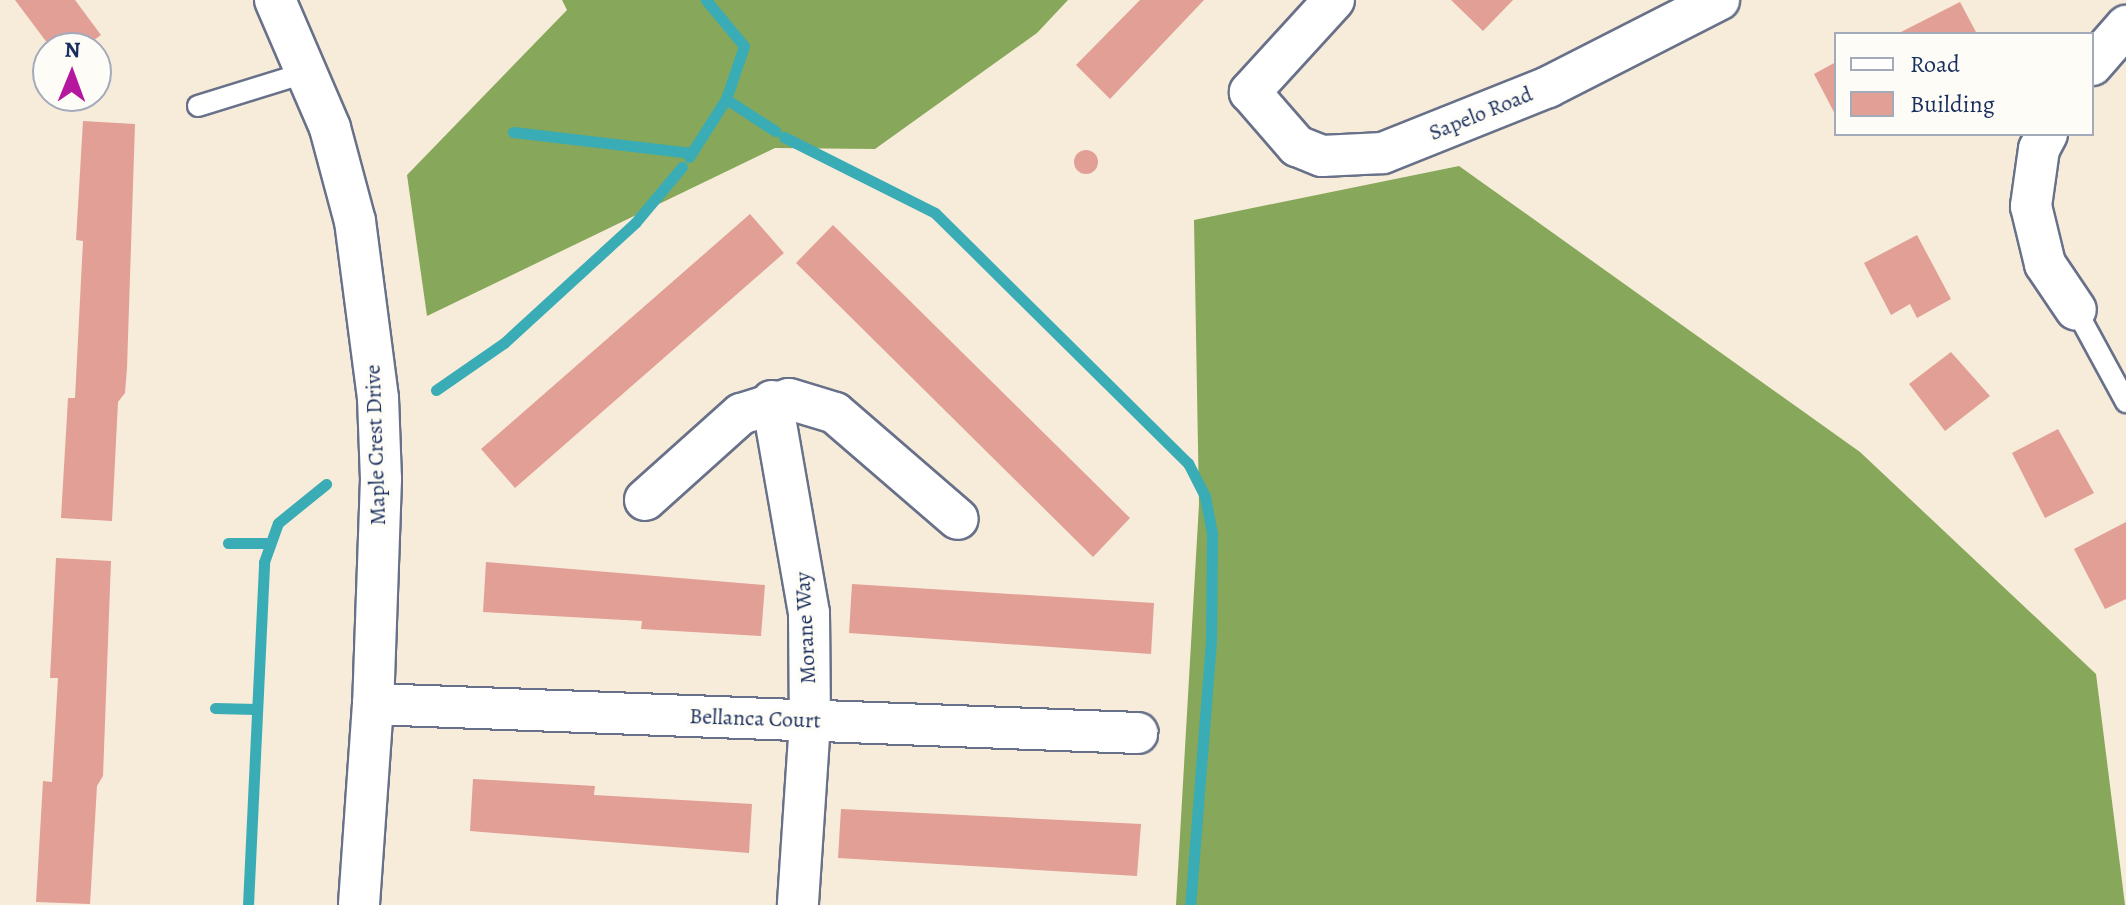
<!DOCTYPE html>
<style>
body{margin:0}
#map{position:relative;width:2126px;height:905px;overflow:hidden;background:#f6ecd9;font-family:Alegreya,serif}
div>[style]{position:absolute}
.forest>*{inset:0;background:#87a75a}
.stream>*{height:11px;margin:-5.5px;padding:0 5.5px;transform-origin:5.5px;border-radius:5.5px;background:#3aacb5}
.building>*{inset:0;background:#e29f96}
.round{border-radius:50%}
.roads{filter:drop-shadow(2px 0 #687189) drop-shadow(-2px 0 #687189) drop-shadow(0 2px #687189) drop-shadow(0 -2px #687189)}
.lane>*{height:20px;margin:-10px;padding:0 10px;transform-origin:10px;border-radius:10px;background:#fff}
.street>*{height:40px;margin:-20px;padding:0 20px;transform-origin:20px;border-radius:20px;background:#fff}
span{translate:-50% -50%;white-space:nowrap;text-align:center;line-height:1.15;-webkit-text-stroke:7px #fdfcf7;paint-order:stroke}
.street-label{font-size:22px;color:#1b2f5e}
.legend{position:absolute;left:1834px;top:32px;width:260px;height:104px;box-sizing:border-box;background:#fdfcf7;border:2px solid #a3aaba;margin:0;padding:10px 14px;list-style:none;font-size:24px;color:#1b2f5e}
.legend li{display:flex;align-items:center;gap:16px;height:40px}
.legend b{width:40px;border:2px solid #a3aaba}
.north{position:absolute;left:32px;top:32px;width:80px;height:80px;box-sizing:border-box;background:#fdfcf7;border:2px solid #a3aaba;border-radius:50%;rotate:1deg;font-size:22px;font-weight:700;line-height:32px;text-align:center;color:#1b2f5e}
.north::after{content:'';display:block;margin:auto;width:28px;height:36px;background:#b5179e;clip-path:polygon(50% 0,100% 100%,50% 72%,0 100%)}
</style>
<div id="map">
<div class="forest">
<i style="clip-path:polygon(562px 0,1068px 0,1037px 33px,875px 149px,775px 148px,427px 316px,407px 175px,567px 10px)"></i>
<i style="clip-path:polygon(1459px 166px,1860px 452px,2096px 674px,2125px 905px,1176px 905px,1199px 504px,1194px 220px)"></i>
</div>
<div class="stream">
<i style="left:726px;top:99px;width:59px;rotate:33.1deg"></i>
<i style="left:513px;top:132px;width:180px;rotate:6.7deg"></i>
<i style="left:784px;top:137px;width:169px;rotate:26.7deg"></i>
<i style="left:935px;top:213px;width:356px;rotate:44.7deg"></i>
<i style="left:1188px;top:463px;width:38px;rotate:63deg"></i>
<i style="left:1205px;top:497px;width:37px;rotate:79deg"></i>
<i style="left:1212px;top:533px;width:108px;rotate:90.5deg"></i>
<i style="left:1211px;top:641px;width:265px;rotate:94.5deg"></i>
<i style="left:689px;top:157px;width:69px;rotate:-57.5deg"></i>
<i style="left:726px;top:99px;width:56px;rotate:-71.2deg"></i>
<i style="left:744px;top:46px;width:60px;rotate:-129.6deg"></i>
<i style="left:436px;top:390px;width:83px;rotate:-34.7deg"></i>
<i style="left:504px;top:343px;width:178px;rotate:-42.5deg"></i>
<i style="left:635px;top:223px;width:73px;rotate:-50deg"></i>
<i style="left:228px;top:543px;width:40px"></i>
<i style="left:215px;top:708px;width:42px;rotate:1.4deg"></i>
<i style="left:248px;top:905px;width:343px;rotate:-87.3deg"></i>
<i style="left:264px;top:562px;width:41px;rotate:-70.3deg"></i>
<i style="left:278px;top:523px;width:62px;rotate:-39.1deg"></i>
</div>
<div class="building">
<i style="clip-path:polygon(15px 0,75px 0,101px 35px,83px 48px,51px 48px)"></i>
<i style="clip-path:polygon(1140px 0,1204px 0,1110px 99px,1076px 65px)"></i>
<i style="clip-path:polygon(1451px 0,1513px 0,1483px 31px)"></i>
<i style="clip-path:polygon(1960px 2px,1977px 34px,1897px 34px)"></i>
<i style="clip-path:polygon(1836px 62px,1836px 116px,1814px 74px)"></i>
<i style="clip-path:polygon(83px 121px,135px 124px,127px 368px,125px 393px,118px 402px,112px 521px,61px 518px,68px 398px,75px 398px,83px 241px,76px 240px)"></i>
<i class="round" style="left:1074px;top:150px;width:24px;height:24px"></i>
<i style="clip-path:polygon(750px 214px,784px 253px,515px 488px,481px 449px)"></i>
<i style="clip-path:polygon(833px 225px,1130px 518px,1093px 557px,796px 263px)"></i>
<i style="clip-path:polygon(1917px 235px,1951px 299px,1917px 318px,1910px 304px,1891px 315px,1864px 263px)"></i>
<i style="clip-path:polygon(1951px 352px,1990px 396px,1945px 431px,1909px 384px)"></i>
<i style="clip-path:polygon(2058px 429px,2094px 493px,2045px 518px,2012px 453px)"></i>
<i style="clip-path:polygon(2126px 522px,2126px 599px,2105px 609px,2074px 549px)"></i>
<i style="clip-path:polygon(56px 558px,111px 561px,103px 776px,97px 786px,90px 904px,36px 902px,43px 781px,52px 782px,58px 678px,50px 678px)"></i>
<i style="clip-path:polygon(486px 562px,765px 585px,761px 636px,641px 629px,642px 621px,483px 612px)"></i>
<i style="clip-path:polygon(852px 584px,1154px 603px,1151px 654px,849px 633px)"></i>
<i style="clip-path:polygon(473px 779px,595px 786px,594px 795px,752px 804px,749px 853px,470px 831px)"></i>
<i style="clip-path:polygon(841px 809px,1141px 824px,1137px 876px,838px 858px)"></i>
</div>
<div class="roads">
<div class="lane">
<i style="left:198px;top:106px;width:115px;rotate:-17.2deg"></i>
<i style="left:2076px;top:310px;width:105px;rotate:61.5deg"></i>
</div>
<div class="street">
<i style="left:275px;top:0;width:139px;rotate:66.7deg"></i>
<i style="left:330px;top:128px;width:96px;rotate:75deg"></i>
<i style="left:355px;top:221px;width:178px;rotate:82.6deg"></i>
<i style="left:378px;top:398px;width:81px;rotate:87.9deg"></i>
<i style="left:381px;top:479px;width:225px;rotate:92deg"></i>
<i style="left:373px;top:704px;width:201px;rotate:94deg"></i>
<i style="left:1334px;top:0;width:125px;rotate:132.4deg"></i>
<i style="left:1250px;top:92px;width:72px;rotate:49deg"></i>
<i style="left:1297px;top:146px;width:27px;rotate:22deg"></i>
<i style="left:1322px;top:156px;width:61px;rotate:-2.8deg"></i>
<i style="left:1383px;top:153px;width:178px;rotate:-21.8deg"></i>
<i style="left:1548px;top:87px;width:192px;rotate:-27deg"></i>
<i style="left:2092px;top:65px;width:52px;rotate:-48.9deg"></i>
<i style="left:2047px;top:134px;width:17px;rotate:118deg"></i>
<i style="left:2039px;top:149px;width:58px;rotate:98deg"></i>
<i style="left:2031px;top:206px;width:60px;rotate:76.4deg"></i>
<i style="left:2045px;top:264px;width:55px;rotate:56deg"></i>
<i style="left:772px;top:401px;width:215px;rotate:80.1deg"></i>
<i style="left:809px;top:613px;width:109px;rotate:89.5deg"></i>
<i style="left:810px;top:722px;width:183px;rotate:93.8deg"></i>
<i style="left:645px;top:500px;width:129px;rotate:-41.9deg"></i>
<i style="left:741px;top:414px;width:50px;rotate:-17.4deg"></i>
<i style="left:789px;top:399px;width:48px;rotate:16.9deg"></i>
<i style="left:835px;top:413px;width:162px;rotate:40.8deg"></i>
<i style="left:373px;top:704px;width:765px;rotate:2.17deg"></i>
</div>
</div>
<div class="street-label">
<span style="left:1481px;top:114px;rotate:-22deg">Sapelo Road</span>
<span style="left:376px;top:445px;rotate:-92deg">Maple Crest Drive</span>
<span style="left:806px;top:628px;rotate:-93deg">Morane Way</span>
<span style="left:755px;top:719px;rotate:2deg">Bellanca Court</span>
</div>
<ul class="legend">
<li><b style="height:10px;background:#fff"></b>Road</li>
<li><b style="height:22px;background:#e29f96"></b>Building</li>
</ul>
<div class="north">N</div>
</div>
